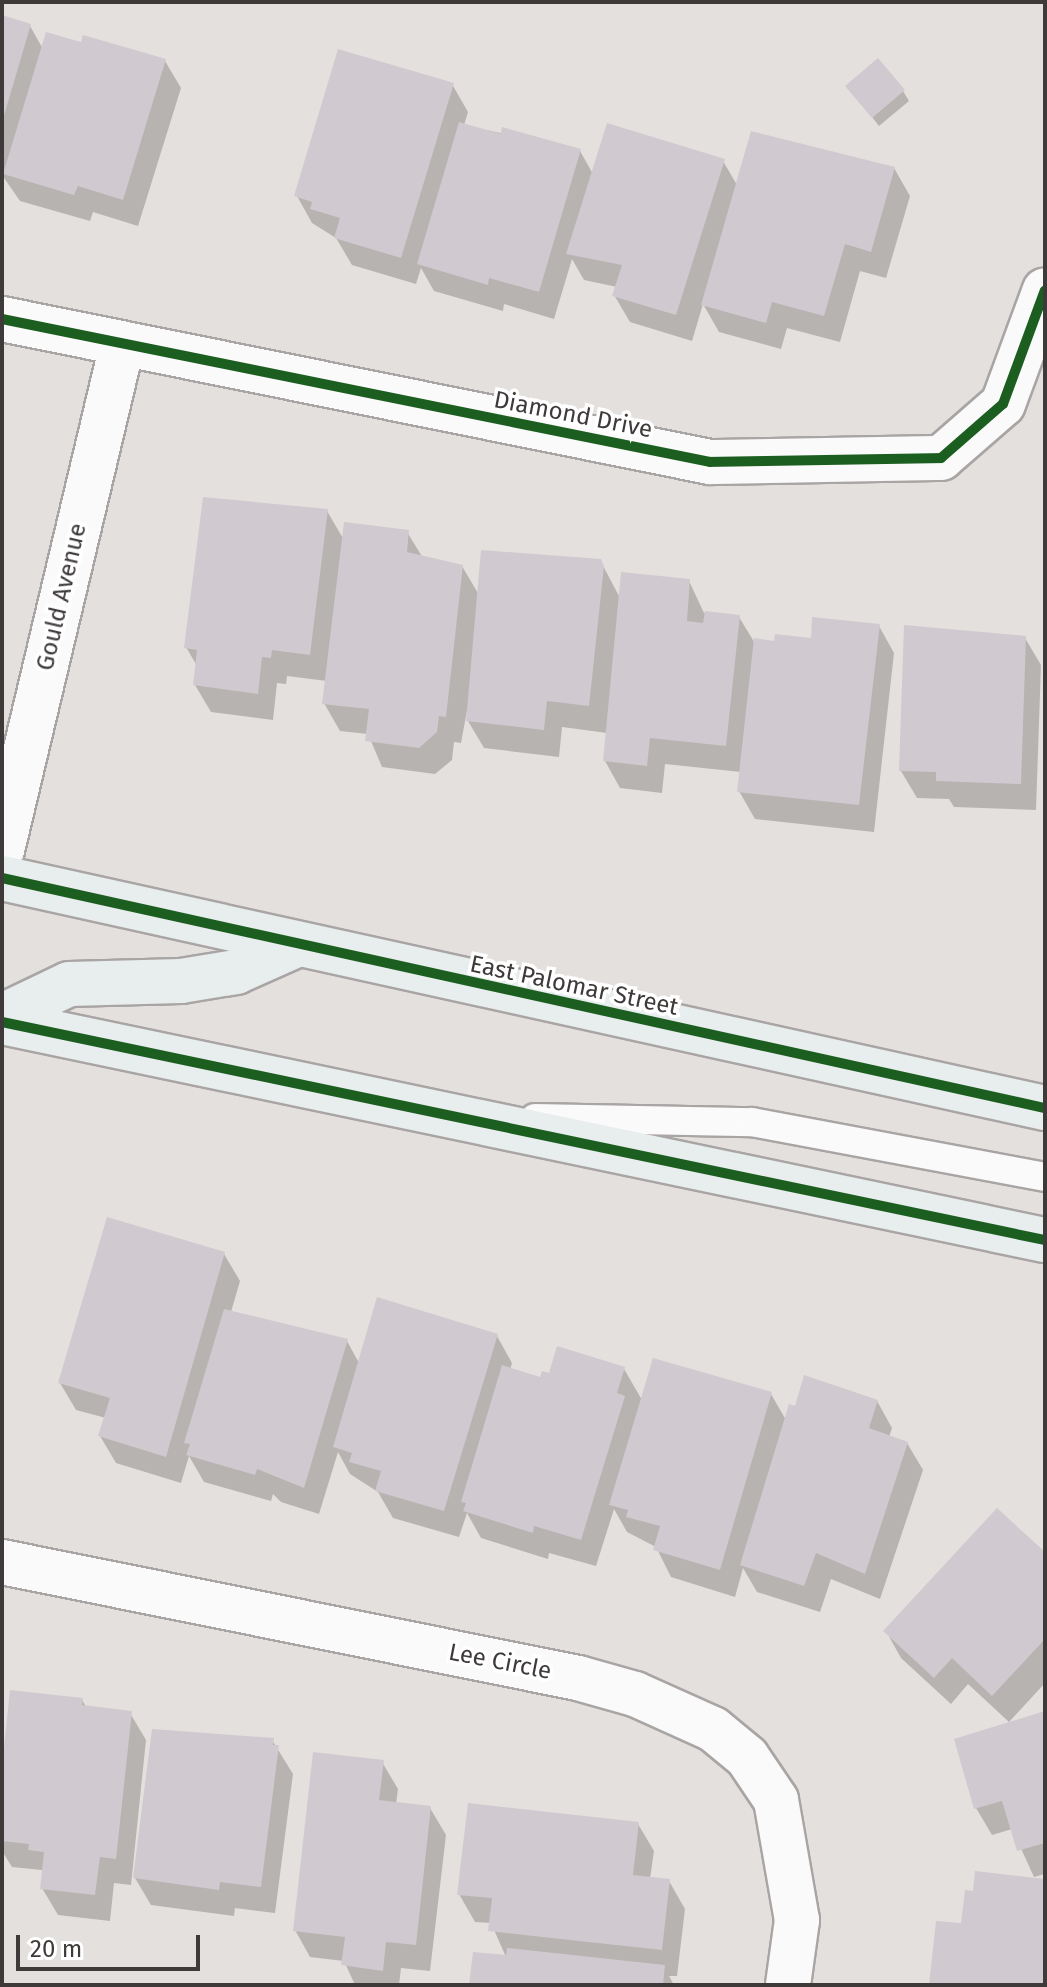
<!DOCTYPE html>
<style>
body{margin:0}
#map{position:relative;width:1047px;height:1987px;overflow:hidden;background:#e4e0de;font-family:"Fira Sans",sans-serif}
div>[style]{position:absolute}
.shadow>*{inset:0;background:#0003}
.building>*{inset:0;background:#d0c9cf}
.roads{filter:drop-shadow(2px 0 #a9a5a4) drop-shadow(-2px 0 #a9a5a4) drop-shadow(0 2px #a9a5a4) drop-shadow(0 -2px #a9a5a4)}
.lane>*{height:28px;margin:-14px;padding:0 14px;transform-origin:14px;border-radius:14px;background:#fbfafa}
.street>*{height:44px;margin:-22px;padding:0 22px;transform-origin:22px;border-radius:22px;background:#fbfafa}
.secondary>*{height:44px;margin:-22px;padding:0 22px;transform-origin:22px;border-radius:22px;background:#e8eded}
.cycleway>*{height:10px;margin:-5px;padding:0 5px;transform-origin:5px;border-radius:5px;background:#1b5e20}
span{translate:-50% -50%;white-space:nowrap;text-align:center;line-height:1.15;-webkit-text-stroke:7px #fff;paint-order:stroke}
.street-label{font-size:24px;color:#3d3a39}
.frame{position:absolute;inset:0;border:4px solid #3d3a39;pointer-events:none}
.scale{position:absolute;left:16px;top:1935px;width:184px;height:36px;box-sizing:border-box;border:4px solid #3d3a39;border-top:0;padding-left:10px;font-size:24px;line-height:28px;white-space:nowrap;color:#3d3a39;-webkit-text-stroke:6px #fff;paint-order:stroke}
</style>
<div id="map">
<div class="shadow">
<i style="clip-path:polygon(2px 18px,30px 26px,43px 49px,82px 44px,165px 61px,181px 88px,138px 226px,93px 212px,90px 221px,20px 201px,2px 175px)"></i>
<i style="clip-path:polygon(452px 84px,468px 112px,464px 125px,580px 151px,593px 174px,723px 161px,737px 185px,894px 168px,910px 196px,886px 278px,860px 271px,840px 342px,787px 328px,781px 349px,719px 332px,703px 304px,692px 341px,630px 322px,614px 295px,617px 287px,584px 280px,572px 259px,554px 319px,504px 304px,503px 311px,434px 291px,421px 268px,416px 284px,352px 265px,336px 238px,312px 223px,297px 196px)"></i>
<i style="clip-path:polygon(848px 86px,903px 91px,909px 101px,879px 126px)"></i>
<i style="clip-path:polygon(327px 511px,344px 540px,407px 532px,423px 558px,462px 566px,479px 595px,600px 560px,620px 598px,689px 581px,704px 613px,739px 617px,756px 645px,812px 641px,879px 626px,894px 653px,874px 832px,755px 819px,739px 791px,741px 772px,665px 764px,662px 793px,620px 788px,605px 761px,607px 733px,562px 727px,559px 757px,484px 748px,468px 721px,471px 689px,461px 743px,454px 742px,452px 760px,435px 774px,382px 767px,368px 734px,340px 731px,324px 703px,327px 681px,287px 676px,286px 684px,277px 683px,273px 720px,211px 712px,195px 685px,197px 666px,186px 647px)"></i>
<i style="clip-path:polygon(906px 627px,1025px 638px,1041px 665px,1036px 810px,954px 807px,949px 799px,917px 798px,901px 771px)"></i>
<i style="clip-path:polygon(224px 1254px,240px 1281px,231px 1312px,347px 1341px,359px 1363px,497px 1336px,512px 1363px,510px 1370px,542px 1380px,624px 1369px,642px 1400px,771px 1394px,786px 1420px,796px 1408px,877px 1401px,892px 1428px,889px 1437px,907px 1443px,923px 1470px,880px 1599px,831px 1579px,820px 1612px,757px 1592px,743px 1568px,735px 1597px,671px 1577px,656px 1547px,627px 1532px,614px 1509px,596px 1566px,549px 1553px,548px 1559px,481px 1538px,467px 1513px,459px 1537px,393px 1518px,378px 1492px,350px 1474px,338px 1452px,319px 1514px,281px 1502px,273px 1494px,271px 1501px,204px 1482px,189px 1456px,181px 1483px,116px 1463px,100px 1436px,106px 1418px,76px 1410px,60px 1383px)"></i>
<i style="clip-path:polygon(1045px 1555px,1045px 1683px,1009px 1722px,968px 1684px,951px 1704px,901px 1658px,886px 1631px)"></i>
<i style="clip-path:polygon(82px 1700px,86px 1707px,130px 1713px,146px 1740px,131px 1885px,114px 1883px,110px 1921px,58px 1915px,42px 1888px,42px 1870px,12px 1867px,2px 1851px,2px 1785px)"></i>
<i style="clip-path:polygon(1045px 1714px,1045px 1874px,1034px 1877px,1012px 1829px,992px 1835px,976px 1808px)"></i>
<i style="clip-path:polygon(272px 1740px,293px 1774px,275px 1913px,235px 1908px,234px 1916px,151px 1905px,135px 1878px)"></i>
<i style="clip-path:polygon(382px 1762px,398px 1789px,396px 1804px,430px 1808px,446px 1835px,430px 1971px,401px 1968px,399px 1985px,355px 1985px,344px 1961px,310px 1957px,295px 1930px)"></i>
<i style="clip-path:polygon(638px 1824px,654px 1851px,650px 1879px,669px 1881px,685px 1909px,677px 1976px,669px 1976px,674px 1985px,471px 1985px,506px 1957px,491px 1923px,475px 1922px,459px 1894px)"></i>
</div>
<div class="building">
<i style="clip-path:polygon(2px 15px,31px 24px,3px 119px,2px 119px)"></i>
<i style="clip-path:polygon(46px 32px,81px 42px,83px 35px,166px 59px,123px 200px,78px 186px,74px 195px,3px 174px)"></i>
<i style="clip-path:polygon(338px 49px,454px 83px,401px 258px,334px 238px,340px 218px,310px 209px,312px 202px,294px 196px)"></i>
<i style="clip-path:polygon(878px 58px,905px 90px,872px 118px,845px 86px)"></i>
<i style="clip-path:polygon(459px 122px,501px 134px,502px 127px,581px 149px,539px 292px,489px 278px,488px 285px,417px 264px)"></i>
<i style="clip-path:polygon(607px 123px,725px 159px,676px 315px,612px 296px,622px 265px,566px 254px)"></i>
<i style="clip-path:polygon(751px 131px,895px 167px,871px 252px,845px 244px,824px 316px,772px 302px,766px 323px,701px 305px)"></i>
<i style="clip-path:polygon(203px 497px,328px 509px,310px 655px,272px 650px,271px 658px,262px 657px,258px 694px,193px 685px,197px 650px,184px 648px)"></i>
<i style="clip-path:polygon(344px 522px,409px 530px,407px 552px,463px 565px,446px 717px,439px 716px,437px 732px,419px 748px,365px 741px,369px 709px,322px 704px)"></i>
<i style="clip-path:polygon(481px 550px,601px 559px,604px 566px,589px 706px,547px 701px,544px 730px,466px 721px)"></i>
<i style="clip-path:polygon(621px 572px,690px 579px,687px 621px,703px 623px,705px 611px,740px 615px,726px 746px,650px 738px,647px 766px,603px 761px)"></i>
<i style="clip-path:polygon(812px 617px,880px 624px,859px 805px,737px 792px,754px 638px,774px 641px,775px 634px,811px 638px)"></i>
<i style="clip-path:polygon(904px 625px,1026px 636px,1021px 784px,936px 781px,936px 772px,899px 771px)"></i>
<i style="clip-path:polygon(107px 1217px,225px 1252px,166px 1457px,98px 1436px,110px 1398px,58px 1383px)"></i>
<i style="clip-path:polygon(377px 1297px,498px 1334px,444px 1511px,375px 1491px,381px 1471px,349px 1462px,352px 1453px,333px 1447px)"></i>
<i style="clip-path:polygon(224px 1309px,348px 1339px,304px 1488px,257px 1469px,255px 1475px,186px 1455px,190px 1444px,184px 1443px)"></i>
<i style="clip-path:polygon(557px 1346px,625px 1367px,617px 1393px,625px 1396px,581px 1540px,534px 1526px,533px 1533px,463px 1511px,466px 1503px,461px 1502px,502px 1365px,540px 1377px,542px 1371px,549px 1373px)"></i>
<i style="clip-path:polygon(653px 1358px,772px 1392px,720px 1570px,653px 1550px,660px 1526px,626px 1517px,628px 1510px,609px 1505px)"></i>
<i style="clip-path:polygon(804px 1375px,878px 1400px,869px 1428px,908px 1442px,865px 1574px,816px 1553px,804px 1586px,740px 1565px,789px 1404px,795px 1406px)"></i>
<i style="clip-path:polygon(997px 1508px,1045px 1552px,1045px 1639px,992px 1696px,952px 1658px,934px 1678px,883px 1631px)"></i>
<i style="clip-path:polygon(10px 1690px,83px 1698px,82px 1705px,132px 1711px,116px 1859px,100px 1857px,95px 1895px,40px 1889px,44px 1852px,28px 1850px,29px 1844px,2px 1841px,2px 1767px)"></i>
<i style="clip-path:polygon(1045px 1711px,1045px 1843px,1017px 1851px,1002px 1801px,974px 1809px,954px 1739px)"></i>
<i style="clip-path:polygon(152px 1729px,274px 1738px,273px 1745px,279px 1745px,261px 1887px,220px 1882px,219px 1890px,133px 1878px)"></i>
<i style="clip-path:polygon(313px 1752px,384px 1760px,379px 1800px,431px 1806px,416px 1945px,386px 1942px,383px 1971px,341px 1965px,345px 1937px,293px 1931px)"></i>
<i style="clip-path:polygon(468px 1803px,639px 1822px,633px 1875px,670px 1879px,662px 1950px,488px 1931px,492px 1898px,457px 1895px)"></i>
<i style="clip-path:polygon(975px 1871px,1045px 1879px,1045px 1985px,929px 1985px,936px 1921px,961px 1923px,965px 1890px,973px 1891px)"></i>
<i style="clip-path:polygon(507px 1948px,665px 1965px,663px 1985px,469px 1985px,473px 1952px,506px 1955px)"></i>
</div>
<div class="roads">
<div class="lane">
<i style="left:535px;top:1118px;width:217px;rotate:1.1deg"></i>
<i style="left:752px;top:1122px;width:298px;rotate:10.6deg"></i>
</div>
<div class="street">
<i style="left:2px;top:319px;width:722px;rotate:11.42deg"></i>
<i style="left:710px;top:462px;width:231px;rotate:-1deg"></i>
<i style="left:941px;top:458px;width:82px;rotate:-41.1deg"></i>
<i style="left:1003px;top:404px;width:121px;rotate:-69.8deg"></i>
<i style="left:2px;top:850px;width:519px;rotate:-76.63deg"></i>
<i style="left:2px;top:1562px;width:588px;rotate:11.39deg"></i>
<i style="left:578px;top:1678px;width:59px;rotate:15.7deg"></i>
<i style="left:635px;top:1694px;width:85px;rotate:24.2deg"></i>
<i style="left:713px;top:1729px;width:44px;rotate:39.5deg"></i>
<i style="left:747px;top:1757px;width:52px;rotate:56deg"></i>
<i style="left:776px;top:1800px;width:122px;rotate:80.1deg"></i>
<i style="left:797px;top:1920px;width:66px;rotate:97.9deg"></i>
</div>
<div class="secondary">
<i style="left:2px;top:878px;width:1068px;rotate:12.44deg"></i>
<i style="left:2px;top:1016px;width:74px;rotate:-25.5deg"></i>
<i style="left:69px;top:984px;width:112px;rotate:-1.5deg"></i>
<i style="left:181px;top:981px;width:56px;rotate:-9.3deg"></i>
<i style="left:236px;top:972px;width:64px;rotate:-24.1deg"></i>
<i style="left:2px;top:1022px;width:1066px;rotate:11.81deg"></i>
</div>
</div>
<div class="cycleway">
<i style="left:2px;top:319px;width:722px;rotate:11.42deg"></i>
<i style="left:710px;top:462px;width:231px;rotate:-1deg"></i>
<i style="left:941px;top:458px;width:82px;rotate:-41.1deg"></i>
<i style="left:1003px;top:404px;width:121px;rotate:-69.8deg"></i>
<i style="left:2px;top:878px;width:1068px;rotate:12.44deg"></i>
<i style="left:2px;top:1022px;width:1066px;rotate:11.81deg"></i>
</div>
<div class="street-label">
<span style="left:573px;top:415px;rotate:11deg">Diamond Drive</span>
<span style="left:62px;top:597px;rotate:-77deg">Gould Avenue</span>
<span style="left:574px;top:986px;rotate:12deg">East Palomar Street</span>
<span style="left:500px;top:1662px;rotate:11deg">Lee Circle</span>
</div>
<div class="frame"></div>
<div class="scale">20 m</div>
</div>
